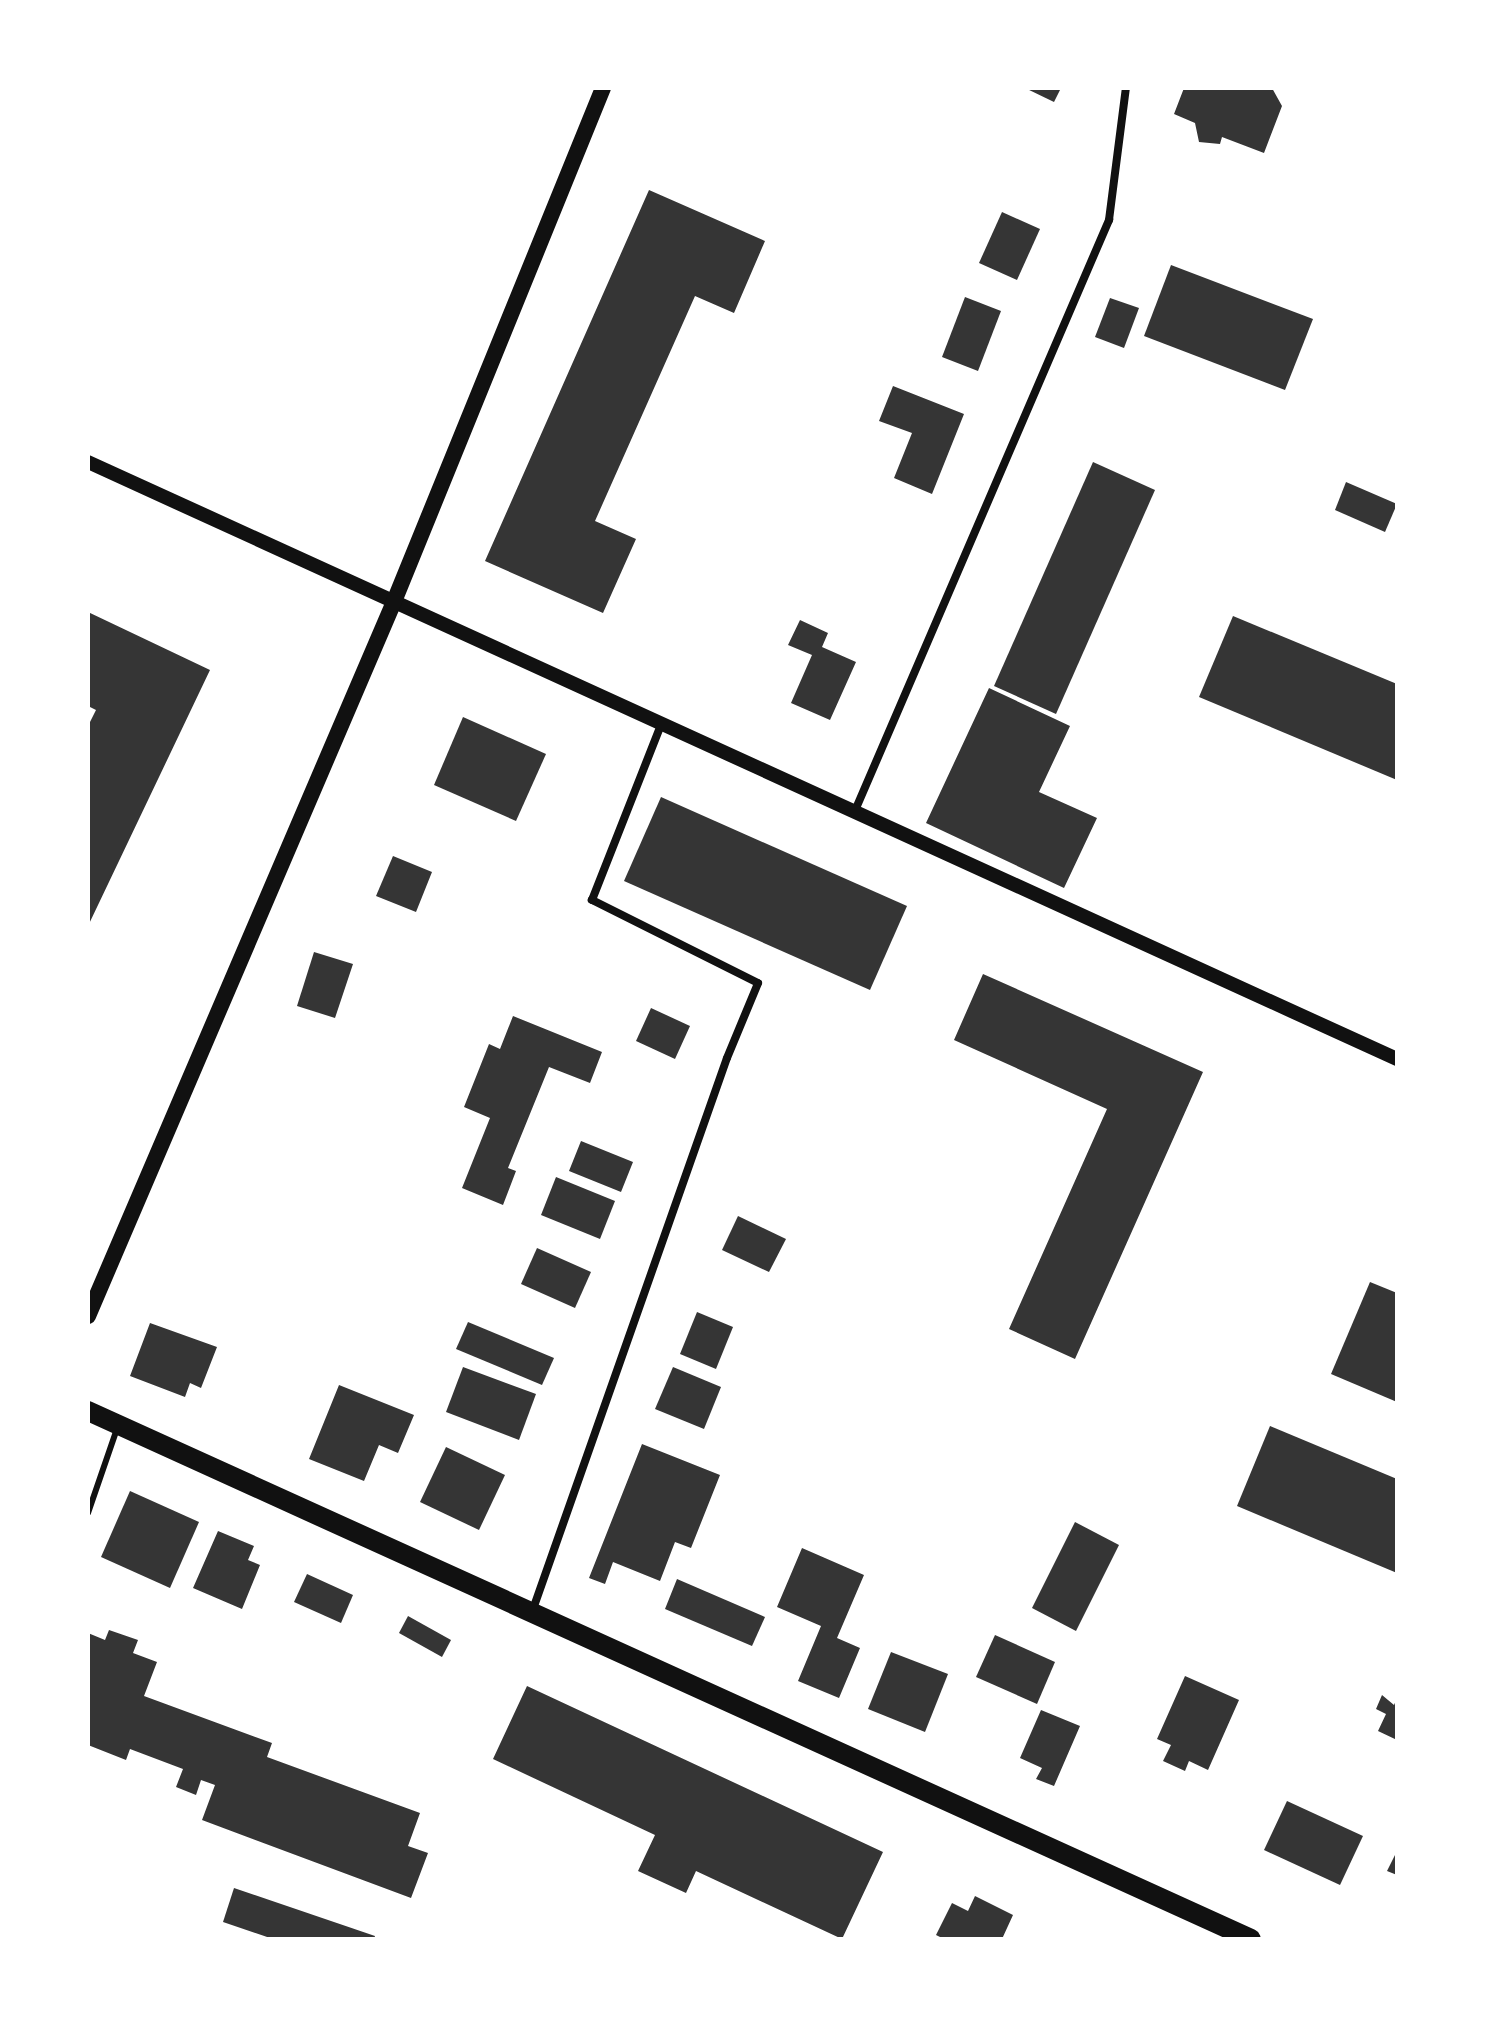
<!DOCTYPE html>
<style>
body{margin:0}
#map{position:relative;width:1485px;height:2027px;overflow:hidden;background:#fff;font-family:Raleway,sans-serif}
div>[style]{position:absolute}
.building>*{inset:0;background:#353535}
.service>*{height:6px;margin:-3px;padding:0 3px;transform-origin:3px;border-radius:3px;background:#111}
.minor>*{height:8px;margin:-4px;padding:0 4px;transform-origin:4px;border-radius:4px;background:#111}
.tertiary>*{height:14px;margin:-7px;padding:0 7px;transform-origin:7px;border-radius:7px;background:#111}
.secondary>*{height:16px;margin:-8px;padding:0 8px;transform-origin:8px;border-radius:8px;background:#111}
.primary>*{height:20px;margin:-10px;padding:0 10px;transform-origin:10px;border-radius:10px;background:#111}
span{translate:-50% -50%;white-space:nowrap;text-align:center;line-height:1.15;-webkit-text-stroke:6px #fff;paint-order:stroke}
.frame{position:absolute;inset:0;border:90px solid #fff;pointer-events:none}
</style>
<div id="map">
<div class="building">
<i style="clip-path:polygon(1025px 88px,1061px 88px,1054px 102px)"></i>
<i style="clip-path:polygon(1184px 88px,1272px 88px,1282px 106px,1264px 153px,1222px 137px,1220px 144px,1199px 142px,1195px 123px,1174px 114px)"></i>
<i style="clip-path:polygon(649px 190px,765px 241px,734px 313px,695px 296px,595px 521px,636px 539px,603px 613px,485px 561px)"></i>
<i style="clip-path:polygon(1002px 212px,1040px 229px,1017px 280px,979px 263px)"></i>
<i style="clip-path:polygon(1171px 265px,1313px 319px,1285px 390px,1144px 336px)"></i>
<i style="clip-path:polygon(965px 297px,1001px 311px,978px 371px,942px 357px)"></i>
<i style="clip-path:polygon(1110px 298px,1139px 308px,1124px 348px,1095px 337px)"></i>
<i style="clip-path:polygon(893px 386px,964px 414px,932px 494px,894px 478px,912px 433px,879px 421px)"></i>
<i style="clip-path:polygon(1093px 462px,1155px 490px,1056px 714px,994px 686px)"></i>
<i style="clip-path:polygon(1346px 482px,1397px 504px,1385px 532px,1335px 510px)"></i>
<i style="clip-path:polygon(88px 612px,210px 670px,88px 926px,88px 726px,96px 710px,88px 706px)"></i>
<i style="clip-path:polygon(1233px 616px,1397px 684px,1397px 780px,1199px 697px)"></i>
<i style="clip-path:polygon(800px 620px,828px 633px,822px 647px,856px 662px,830px 720px,791px 703px,812px 655px,788px 645px)"></i>
<i style="clip-path:polygon(989px 688px,1070px 726px,1039px 792px,1097px 818px,1064px 888px,926px 823px)"></i>
<i style="clip-path:polygon(463px 717px,546px 754px,516px 821px,434px 785px)"></i>
<i style="clip-path:polygon(661px 797px,907px 906px,870px 990px,624px 881px)"></i>
<i style="clip-path:polygon(393px 856px,432px 872px,416px 912px,376px 896px)"></i>
<i style="clip-path:polygon(314px 952px,353px 964px,335px 1018px,297px 1006px)"></i>
<i style="clip-path:polygon(983px 974px,1203px 1072px,1075px 1359px,1009px 1329px,1107px 1109px,954px 1040px)"></i>
<i style="clip-path:polygon(651px 1008px,690px 1026px,675px 1059px,636px 1041px)"></i>
<i style="clip-path:polygon(513px 1016px,602px 1052px,590px 1083px,549px 1067px,508px 1168px,516px 1171px,503px 1205px,462px 1188px,490px 1118px,464px 1107px,489px 1044px,500px 1049px)"></i>
<i style="clip-path:polygon(581px 1141px,633px 1162px,621px 1192px,569px 1171px)"></i>
<i style="clip-path:polygon(556px 1177px,615px 1201px,600px 1239px,541px 1215px)"></i>
<i style="clip-path:polygon(738px 1216px,786px 1239px,769px 1272px,722px 1250px)"></i>
<i style="clip-path:polygon(537px 1248px,591px 1272px,575px 1308px,521px 1284px)"></i>
<i style="clip-path:polygon(1370px 1282px,1397px 1293px,1397px 1402px,1331px 1374px)"></i>
<i style="clip-path:polygon(697px 1312px,733px 1327px,716px 1369px,680px 1354px)"></i>
<i style="clip-path:polygon(468px 1322px,554px 1358px,542px 1385px,456px 1349px)"></i>
<i style="clip-path:polygon(150px 1323px,217px 1347px,201px 1388px,190px 1383px,185px 1397px,130px 1376px)"></i>
<i style="clip-path:polygon(463px 1367px,536px 1394px,519px 1440px,446px 1412px)"></i>
<i style="clip-path:polygon(673px 1367px,721px 1387px,704px 1429px,655px 1409px)"></i>
<i style="clip-path:polygon(339px 1385px,414px 1415px,398px 1453px,379px 1445px,364px 1481px,309px 1459px)"></i>
<i style="clip-path:polygon(1270px 1426px,1397px 1479px,1397px 1573px,1237px 1506px)"></i>
<i style="clip-path:polygon(642px 1444px,720px 1475px,691px 1548px,675px 1542px,660px 1581px,613px 1562px,605px 1584px,589px 1578px)"></i>
<i style="clip-path:polygon(446px 1447px,505px 1475px,479px 1530px,420px 1502px)"></i>
<i style="clip-path:polygon(130px 1491px,199px 1522px,170px 1588px,101px 1557px)"></i>
<i style="clip-path:polygon(1075px 1522px,1119px 1545px,1076px 1631px,1032px 1608px)"></i>
<i style="clip-path:polygon(218px 1531px,254px 1546px,248px 1560px,260px 1565px,242px 1609px,193px 1588px)"></i>
<i style="clip-path:polygon(802px 1548px,864px 1575px,837px 1638px,860px 1648px,839px 1698px,798px 1681px,821px 1626px,777px 1607px)"></i>
<i style="clip-path:polygon(307px 1574px,353px 1595px,341px 1623px,294px 1602px)"></i>
<i style="clip-path:polygon(677px 1579px,765px 1617px,752px 1646px,665px 1609px)"></i>
<i style="clip-path:polygon(408px 1616px,451px 1640px,442px 1657px,399px 1633px)"></i>
<i style="clip-path:polygon(109px 1630px,138px 1640px,133px 1653px,157px 1662px,144px 1696px,272px 1743px,267px 1757px,420px 1813px,408px 1846px,428px 1853px,411px 1898px,202px 1820px,215px 1785px,201px 1780px,196px 1795px,176px 1787px,183px 1769px,130px 1749px,126px 1760px,88px 1745px,88px 1633px,105px 1640px)"></i>
<i style="clip-path:polygon(995px 1635px,1055px 1662px,1037px 1704px,976px 1677px)"></i>
<i style="clip-path:polygon(891px 1652px,948px 1674px,925px 1732px,868px 1709px)"></i>
<i style="clip-path:polygon(1185px 1676px,1239px 1700px,1208px 1770px,1189px 1761px,1185px 1771px,1163px 1761px,1171px 1745px,1157px 1739px)"></i>
<i style="clip-path:polygon(527px 1686px,883px 1852px,842px 1939px,696px 1871px,686px 1893px,638px 1871px,655px 1835px,493px 1759px)"></i>
<i style="clip-path:polygon(1382px 1695px,1394px 1705px,1397px 1698px,1397px 1740px,1378px 1731px,1386px 1714px,1376px 1709px)"></i>
<i style="clip-path:polygon(1041px 1710px,1080px 1726px,1054px 1786px,1036px 1779px,1042px 1768px,1020px 1758px)"></i>
<i style="clip-path:polygon(1287px 1801px,1363px 1836px,1340px 1885px,1264px 1850px)"></i>
<i style="clip-path:polygon(1397px 1851px,1397px 1875px,1387px 1871px)"></i>
<i style="clip-path:polygon(234px 1888px,375px 1936px,374px 1939px,273px 1939px,223px 1922px)"></i>
<i style="clip-path:polygon(975px 1896px,1013px 1915px,1002px 1939px,944px 1939px,936px 1935px,952px 1903px,968px 1911px)"></i>
</div>
<div class="service">
<i style="left:88px;top:1513px;width:89px;rotate:-71deg"></i>
</div>
<div class="minor">
<i style="left:854px;top:813px;width:646px;rotate:-66.73deg"></i>
<i style="left:1109px;top:220px;width:133px;rotate:-82.7deg"></i>
<i style="left:532px;top:1612px;width:587px;rotate:-70.61deg"></i>
<i style="left:727px;top:1058px;width:81px;rotate:-67.5deg"></i>
<i style="left:758px;top:983px;width:186px;rotate:-153.4deg"></i>
<i style="left:592px;top:900px;width:188px;rotate:-68.5deg"></i>
</div>
<div class="tertiary">
<i style="left:88px;top:462px;width:1439px;rotate:24.52deg"></i>
</div>
<div class="secondary">
<i style="left:88px;top:1316px;width:775px;rotate:-66.81deg"></i>
<i style="left:393px;top:604px;width:557px;rotate:-67.85deg"></i>
</div>
<div class="primary">
<i style="left:88px;top:1411px;width:1277px;rotate:24.42deg"></i>
</div>
<div class="frame"></div>
</div>
